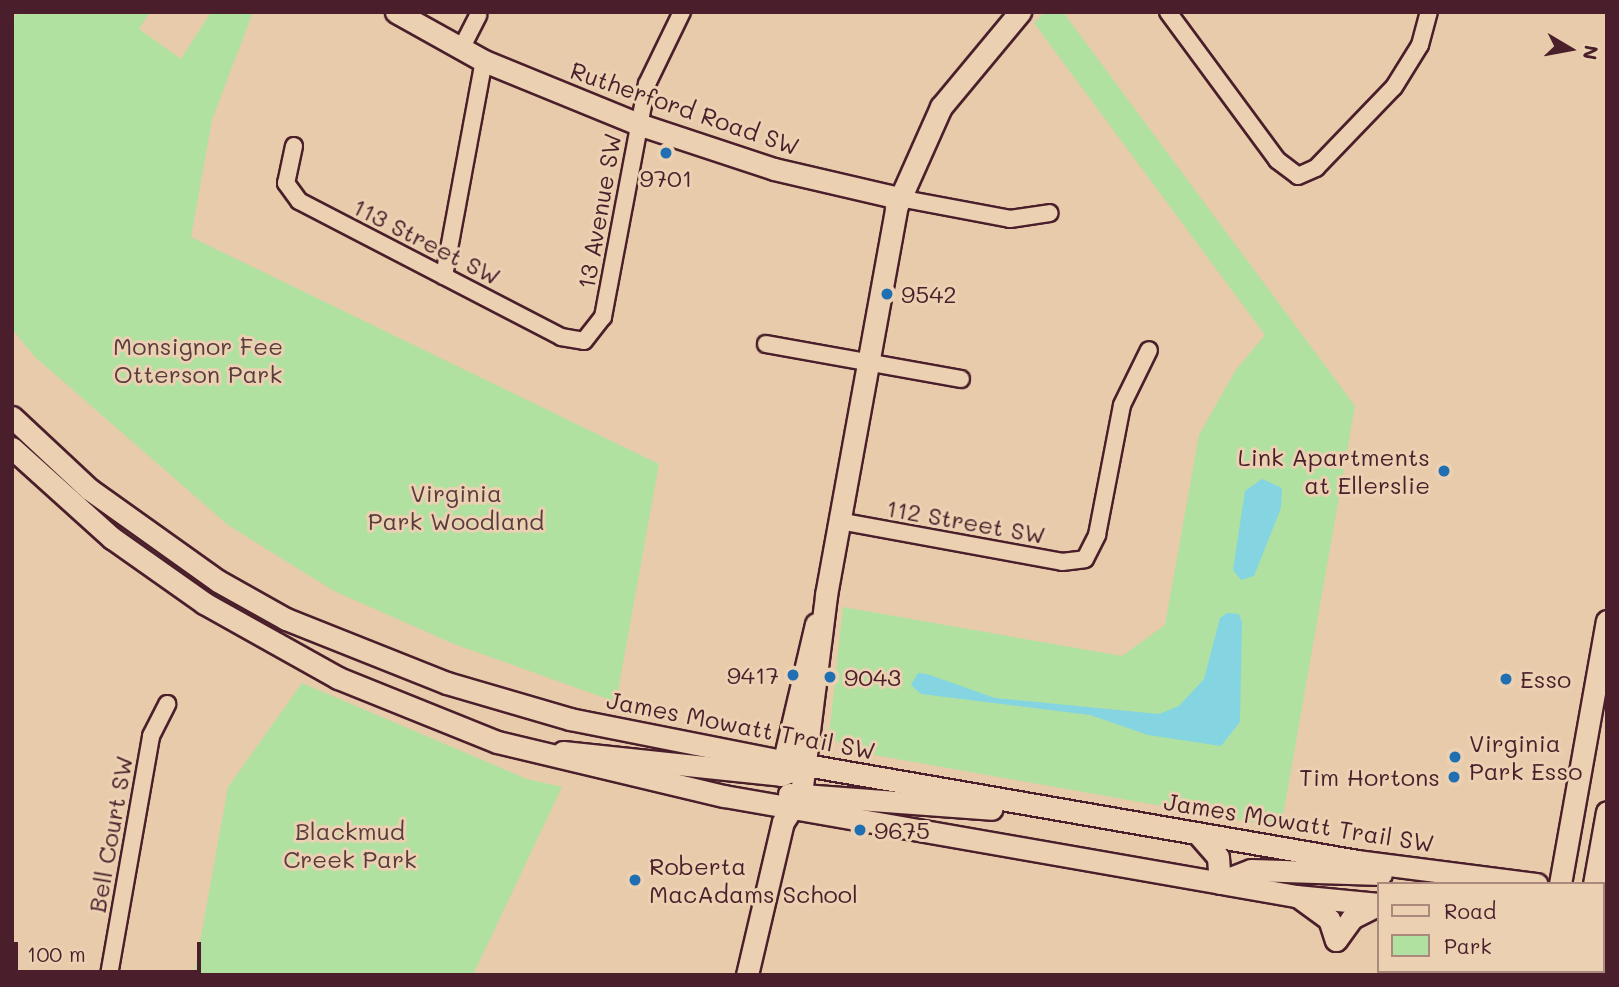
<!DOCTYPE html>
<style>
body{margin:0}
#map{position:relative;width:1619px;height:987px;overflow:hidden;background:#e7cbaa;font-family:Mali,sans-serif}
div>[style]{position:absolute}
.green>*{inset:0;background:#b0e1a1}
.water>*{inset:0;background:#85d4e2}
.roads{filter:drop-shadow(2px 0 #4a1f2b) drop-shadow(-2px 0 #4a1f2b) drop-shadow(0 2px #4a1f2b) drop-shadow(0 -2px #4a1f2b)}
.street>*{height:16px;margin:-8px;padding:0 8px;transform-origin:8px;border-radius:8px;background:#ebd0b2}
.secondary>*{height:21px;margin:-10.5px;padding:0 10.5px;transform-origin:10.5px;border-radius:10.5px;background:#ebd0b2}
.dots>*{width:19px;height:19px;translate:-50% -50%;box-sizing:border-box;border:4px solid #ebd0b2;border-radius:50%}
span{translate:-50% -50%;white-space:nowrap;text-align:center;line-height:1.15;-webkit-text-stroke:6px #ebd0b2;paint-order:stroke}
.street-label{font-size:24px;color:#4a1f2b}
.poi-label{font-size:24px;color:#4a1f2b}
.left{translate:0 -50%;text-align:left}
.right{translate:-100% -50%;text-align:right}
.park-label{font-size:24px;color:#593c3d}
.frame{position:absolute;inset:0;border:14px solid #4a1f2b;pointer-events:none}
.legend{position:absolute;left:1377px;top:882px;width:228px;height:91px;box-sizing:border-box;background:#ebd0b2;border:2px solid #ab897c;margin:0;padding:9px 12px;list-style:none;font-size:21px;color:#4a1f2b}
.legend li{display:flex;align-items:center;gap:14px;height:35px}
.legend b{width:35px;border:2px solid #ab897c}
.north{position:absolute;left:1535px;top:14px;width:70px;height:70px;-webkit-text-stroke:5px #ebd0b2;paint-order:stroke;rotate:100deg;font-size:19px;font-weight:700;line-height:28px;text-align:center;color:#4a1f2b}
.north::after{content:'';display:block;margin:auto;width:24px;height:32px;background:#4a1f2b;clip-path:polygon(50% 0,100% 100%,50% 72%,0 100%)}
.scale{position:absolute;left:14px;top:942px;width:187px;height:32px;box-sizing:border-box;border:4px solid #4a1f2b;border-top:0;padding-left:9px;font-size:21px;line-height:24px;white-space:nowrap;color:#4a1f2b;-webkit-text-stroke:5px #ebd0b2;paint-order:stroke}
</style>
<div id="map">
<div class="green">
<i style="clip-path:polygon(18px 12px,150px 12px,139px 29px,181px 59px,211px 12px,253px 12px,212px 120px,191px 237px,659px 464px,616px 702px,454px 644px,334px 591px,228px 525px,34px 356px,12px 329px,12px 21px)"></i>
<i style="clip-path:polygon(1045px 12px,1063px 12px,1355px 406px,1281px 827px,852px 751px,829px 736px,843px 607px,1122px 656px,1165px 625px,1199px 435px,1235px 371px,1265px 335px,1034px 23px)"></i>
<i style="clip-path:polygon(302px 683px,527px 779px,562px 787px,473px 975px,194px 975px,228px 787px)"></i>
</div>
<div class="water">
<i style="clip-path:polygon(1262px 479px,1282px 488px,1281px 508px,1254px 576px,1241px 580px,1233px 570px,1245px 491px)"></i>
<i style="clip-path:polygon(1227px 613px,1239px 614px,1242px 622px,1240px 722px,1221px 746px,1148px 735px,1090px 715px,921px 694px,911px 685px,918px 673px,927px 674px,995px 698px,1159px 714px,1179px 706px,1204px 679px,1220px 618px)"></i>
</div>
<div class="roads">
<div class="street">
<i style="left:1168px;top:12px;width:184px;rotate:53.6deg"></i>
<i style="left:1277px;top:160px;width:26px;rotate:37deg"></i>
<i style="left:1298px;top:176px;width:20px;rotate:-24deg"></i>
<i style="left:1316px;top:168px;width:112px;rotate:-46.1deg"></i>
<i style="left:1394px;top:87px;width:49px;rotate:-58.2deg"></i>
<i style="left:1420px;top:45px;width:34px;rotate:-75deg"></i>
<i style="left:461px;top:49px;width:38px;rotate:-63deg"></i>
<i style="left:294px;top:146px;width:38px;rotate:102deg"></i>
<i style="left:286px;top:183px;width:22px;rotate:54deg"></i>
<i style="left:299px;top:201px;width:295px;rotate:27.4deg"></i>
<i style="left:561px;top:337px;width:23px;rotate:10deg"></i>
<i style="left:584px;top:341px;width:31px;rotate:-52deg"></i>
<i style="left:603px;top:317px;width:237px;rotate:-79.3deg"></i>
<i style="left:647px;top:84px;width:80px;rotate:-64.1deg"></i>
<i style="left:899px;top:198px;width:113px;rotate:10.7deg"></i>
<i style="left:1010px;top:219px;width:40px;rotate:-8.5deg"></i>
<i style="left:444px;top:276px;width:219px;rotate:-79.5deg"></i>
<i style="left:766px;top:344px;width:198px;rotate:10.2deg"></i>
<i style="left:839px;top:521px;width:227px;rotate:10.4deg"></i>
<i style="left:1062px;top:562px;width:23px;rotate:-7deg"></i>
<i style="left:1085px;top:559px;width:27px;rotate:-63deg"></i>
<i style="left:1097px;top:535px;width:132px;rotate:-79.1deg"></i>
<i style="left:1122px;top:405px;width:61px;rotate:-63.9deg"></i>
<i style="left:109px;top:975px;width:243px;rotate:-80deg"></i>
<i style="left:151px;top:736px;width:36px;rotate:-63deg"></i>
</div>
<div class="secondary">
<i style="left:396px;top:12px;width:101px;rotate:29.1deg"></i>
<i style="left:484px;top:61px;width:166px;rotate:22.2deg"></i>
<i style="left:638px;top:124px;width:143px;rotate:18.3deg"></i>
<i style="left:774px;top:169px;width:128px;rotate:13.1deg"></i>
<i style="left:12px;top:417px;width:105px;rotate:43.1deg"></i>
<i style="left:89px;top:489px;width:158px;rotate:35.5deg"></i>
<i style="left:218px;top:581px;width:78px;rotate:29.2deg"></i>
<i style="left:286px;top:619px;width:173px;rotate:21.7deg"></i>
<i style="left:447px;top:683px;width:128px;rotate:16.3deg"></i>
<i style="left:570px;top:719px;width:217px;rotate:11.2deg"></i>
<i style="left:783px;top:761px;width:583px;rotate:9.88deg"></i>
<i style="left:1357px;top:861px;width:181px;rotate:7.3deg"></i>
<i style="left:12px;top:448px;width:135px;rotate:42deg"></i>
<i style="left:112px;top:538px;width:113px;rotate:35.2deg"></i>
<i style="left:204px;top:603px;width:154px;rotate:29.2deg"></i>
<i style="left:338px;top:678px;width:171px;rotate:21.9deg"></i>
<i style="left:497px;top:742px;width:233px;rotate:13.4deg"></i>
<i style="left:724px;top:796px;width:581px;rotate:9.92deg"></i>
<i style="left:1296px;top:896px;width:83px;rotate:5.5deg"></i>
<i style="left:563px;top:752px;width:219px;rotate:6deg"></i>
<i style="left:781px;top:775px;width:25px;rotate:-21deg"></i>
<i style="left:781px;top:773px;width:153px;rotate:-76.8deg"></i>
<i style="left:789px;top:794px;width:203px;rotate:4.2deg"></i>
<i style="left:783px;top:822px;width:33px;rotate:-57deg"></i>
<i style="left:801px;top:794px;width:201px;rotate:-82.8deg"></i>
<i style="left:826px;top:595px;width:393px;rotate:-79.7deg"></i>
<i style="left:896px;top:208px;width:111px;rotate:-66deg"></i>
<i style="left:941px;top:107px;width:124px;rotate:-50.3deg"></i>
<i style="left:1198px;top:834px;width:30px;rotate:49deg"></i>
<i style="left:1218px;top:857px;width:26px;rotate:86deg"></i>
<i style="left:1220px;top:882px;width:33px;rotate:-21deg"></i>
<i style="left:1251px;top:870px;width:130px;rotate:1.8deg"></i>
<i style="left:1560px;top:884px;width:267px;rotate:-79.9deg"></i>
<i style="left:1594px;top:884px;width:73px;rotate:-79.8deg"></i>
<i style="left:1603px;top:895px;width:4px;rotate:14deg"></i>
<i style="left:1300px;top:898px;width:36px;rotate:36deg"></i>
<i style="left:1329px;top:919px;width:22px;rotate:72deg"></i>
<i style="left:1603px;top:934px;width:4px"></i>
<i style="left:1336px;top:940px;width:27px;rotate:-54deg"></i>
<i style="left:1352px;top:918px;width:30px;rotate:-27deg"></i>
<i style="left:1510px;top:971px;width:4px;rotate:63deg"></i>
<i style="left:747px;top:975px;width:157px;rotate:-76.8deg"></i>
<i style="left:1544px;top:975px;width:4px;rotate:-76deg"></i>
<i style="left:1577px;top:975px;width:4px;rotate:-76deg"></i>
</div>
</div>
<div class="dots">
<i style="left:666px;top:153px;background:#1f6fb2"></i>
<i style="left:887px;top:294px;background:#1f6fb2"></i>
<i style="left:1444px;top:471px;background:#1f6fb2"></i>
<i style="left:793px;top:675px;background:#1f6fb2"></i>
<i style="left:830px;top:677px;background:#1f6fb2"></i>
<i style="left:1506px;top:679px;background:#1f6fb2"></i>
<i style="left:1455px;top:757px;background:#1f6fb2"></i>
<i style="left:1454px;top:777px;background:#1f6fb2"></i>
<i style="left:860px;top:830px;background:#1f6fb2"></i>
<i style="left:635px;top:880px;background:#1f6fb2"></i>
</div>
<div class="street-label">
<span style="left:685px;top:108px;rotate:19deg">Rutherford Road SW</span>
<span style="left:599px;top:211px;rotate:-80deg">13 Avenue SW</span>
<span style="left:427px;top:241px;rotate:27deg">113 Street SW</span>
<span style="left:966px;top:521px;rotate:10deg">112 Street SW</span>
<span style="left:741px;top:725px;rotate:11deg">James Mowatt Trail SW</span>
<span style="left:1299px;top:822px;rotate:9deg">James Mowatt Trail SW</span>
<span style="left:110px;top:834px;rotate:-80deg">Bell Court SW</span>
</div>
<div class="poi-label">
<span style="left:666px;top:178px">9701</span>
<span class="left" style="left:901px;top:294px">9542</span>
<span class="right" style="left:1430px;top:471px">Link Apartments<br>at Ellerslie</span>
<span class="right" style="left:779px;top:675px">9417</span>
<span class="left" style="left:844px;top:677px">9043</span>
<span class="left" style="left:1520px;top:679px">Esso</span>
<span class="left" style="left:1469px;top:757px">Virginia<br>Park Esso</span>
<span class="right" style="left:1440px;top:777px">Tim Hortons</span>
<span class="left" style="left:874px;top:830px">9675</span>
<span class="left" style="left:649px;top:880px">Roberta<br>MacAdams School</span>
</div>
<div class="park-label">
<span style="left:198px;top:360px">Monsignor Fee<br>Otterson Park</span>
<span style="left:456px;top:507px">Virginia<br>Park Woodland</span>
<span style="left:350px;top:845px">Blackmud<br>Creek Park</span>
</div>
<div class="frame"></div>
<ul class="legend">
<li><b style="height:9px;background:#ebd0b2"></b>Road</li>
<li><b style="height:19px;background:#b0e1a1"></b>Park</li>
</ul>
<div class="north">N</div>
<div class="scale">100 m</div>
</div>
